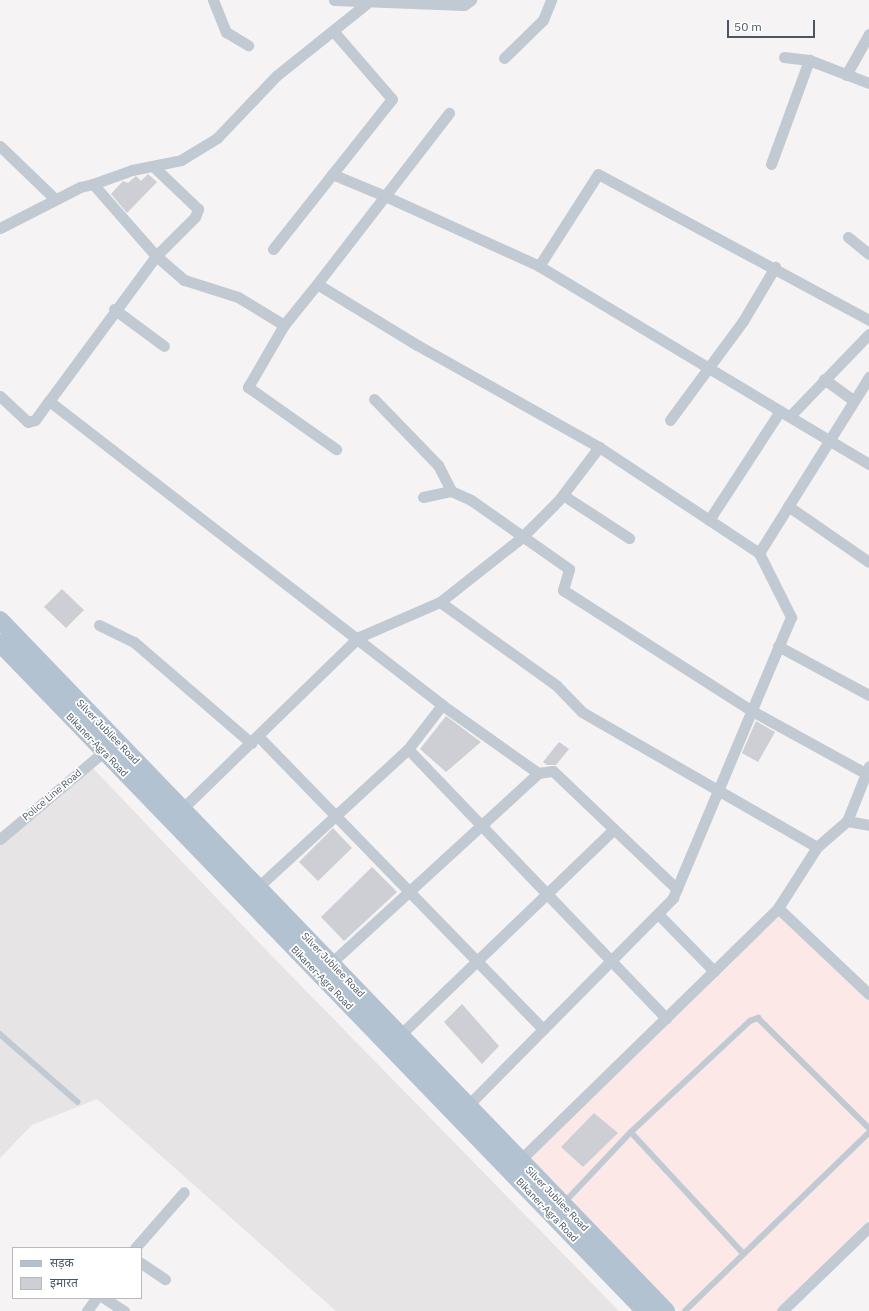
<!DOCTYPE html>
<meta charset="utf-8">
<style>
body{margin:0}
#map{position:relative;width:869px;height:1311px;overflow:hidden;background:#f5f3f3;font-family:"IBM Plex Sans","Noto Sans Devanagari",sans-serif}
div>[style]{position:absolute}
.education>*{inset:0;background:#e6e4e5}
.medical>*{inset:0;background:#fce8e6}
.building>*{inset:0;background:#cdcfd5}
.lane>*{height:5.5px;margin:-2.75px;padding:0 2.75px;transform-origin:2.75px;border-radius:2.75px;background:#c1cad2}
.street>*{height:11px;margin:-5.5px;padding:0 5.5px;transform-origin:5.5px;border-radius:5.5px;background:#c1cad2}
.primary>*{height:18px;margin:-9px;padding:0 9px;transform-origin:9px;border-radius:9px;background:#b3c2d1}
span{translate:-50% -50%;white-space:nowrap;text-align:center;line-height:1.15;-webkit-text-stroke:3.5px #fff;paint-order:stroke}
.street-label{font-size:10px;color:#4a5661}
.legend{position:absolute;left:12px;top:1247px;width:130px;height:52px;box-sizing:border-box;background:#fff;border:1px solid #b7bbc0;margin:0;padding:5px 7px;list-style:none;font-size:12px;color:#4a5661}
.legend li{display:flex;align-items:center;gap:8px;height:20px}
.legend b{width:20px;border:1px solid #b7bbc0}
.scale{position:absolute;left:727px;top:20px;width:88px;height:18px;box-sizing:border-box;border:2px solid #4a5661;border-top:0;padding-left:5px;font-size:12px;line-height:14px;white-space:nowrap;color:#4a5661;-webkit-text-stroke:3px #fff;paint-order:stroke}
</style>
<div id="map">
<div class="education">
<i style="clip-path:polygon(89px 764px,268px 952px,619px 1311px,336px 1311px,97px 1099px,32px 1125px,0 1158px,0 839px)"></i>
</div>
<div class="medical">
<i style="clip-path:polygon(778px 908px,869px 988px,869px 1219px,779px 1311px,679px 1311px,520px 1160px)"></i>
</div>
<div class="building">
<i style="clip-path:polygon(148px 174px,157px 182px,127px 213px,111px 194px,123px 181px,128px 183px,136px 176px,141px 181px)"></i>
<i style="clip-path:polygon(62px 589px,84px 610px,66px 628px,44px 607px)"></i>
<i style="clip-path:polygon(446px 716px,481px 742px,446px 772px,420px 749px)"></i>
<i style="clip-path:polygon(756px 721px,775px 732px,758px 762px,742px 753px)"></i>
<i style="clip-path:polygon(559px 742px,569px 749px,556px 765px,547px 765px,543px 762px)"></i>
<i style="clip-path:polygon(333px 828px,352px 848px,318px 881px,299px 862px)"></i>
<i style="clip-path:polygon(372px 867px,397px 892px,344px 941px,321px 917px)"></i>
<i style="clip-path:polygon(462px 1004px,499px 1046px,482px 1064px,444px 1022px)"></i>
<i style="clip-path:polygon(594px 1113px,618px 1133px,583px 1167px,561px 1147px)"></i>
</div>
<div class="lane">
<i style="left:0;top:1034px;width:103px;rotate:41.1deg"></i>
<i style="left:631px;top:1132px;width:166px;rotate:47.2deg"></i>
<i style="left:564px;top:1203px;width:98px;rotate:-46.7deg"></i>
<i style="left:631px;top:1132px;width:163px;rotate:-43deg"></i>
<i style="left:750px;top:1021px;width:9px;rotate:-21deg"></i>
<i style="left:758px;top:1018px;width:156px;rotate:44.7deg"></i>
<i style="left:685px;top:1311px;width:256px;rotate:-44.1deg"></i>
</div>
<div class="street">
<i style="left:213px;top:0;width:35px;rotate:68deg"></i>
<i style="left:226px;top:32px;width:26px;rotate:31deg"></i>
<i style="left:334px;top:0;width:130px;rotate:2.2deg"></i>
<i style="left:464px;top:5px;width:9px;rotate:-36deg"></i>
<i style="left:784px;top:57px;width:25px;rotate:7deg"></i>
<i style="left:809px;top:60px;width:64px;rotate:21deg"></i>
<i style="left:504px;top:58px;width:54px;rotate:-44.3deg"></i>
<i style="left:543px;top:20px;width:22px;rotate:-68deg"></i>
<i style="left:846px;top:75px;width:47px;rotate:-60.7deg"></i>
<i style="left:0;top:146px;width:76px;rotate:43.9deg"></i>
<i style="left:771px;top:164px;width:111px;rotate:-69.9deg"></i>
<i style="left:332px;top:174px;width:57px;rotate:22.5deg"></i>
<i style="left:385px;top:196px;width:105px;rotate:-52.4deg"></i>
<i style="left:93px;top:184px;width:41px;rotate:-19.7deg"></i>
<i style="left:132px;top:170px;width:50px;rotate:-11.5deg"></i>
<i style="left:181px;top:160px;width:42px;rotate:-31.4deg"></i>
<i style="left:217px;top:138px;width:86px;rotate:-46.4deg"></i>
<i style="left:276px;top:76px;width:115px;rotate:-38.7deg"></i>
<i style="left:0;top:228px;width:90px;rotate:-27.1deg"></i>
<i style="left:80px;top:187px;width:13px;rotate:-13deg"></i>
<i style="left:93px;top:184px;width:96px;rotate:48.8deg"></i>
<i style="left:156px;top:256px;width:55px;rotate:-45deg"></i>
<i style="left:195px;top:217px;width:9px;rotate:-69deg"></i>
<i style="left:198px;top:209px;width:62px;rotate:-136.3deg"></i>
<i style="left:848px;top:237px;width:27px;rotate:39deg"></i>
<i style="left:273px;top:249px;width:191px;rotate:-51.6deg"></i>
<i style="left:392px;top:99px;width:90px;rotate:-130.9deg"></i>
<i style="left:539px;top:266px;width:109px;rotate:-57.3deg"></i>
<i style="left:598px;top:174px;width:308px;rotate:28.3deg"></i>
<i style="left:317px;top:284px;width:53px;rotate:128.8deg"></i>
<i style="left:284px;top:325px;width:54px;rotate:-148.7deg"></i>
<i style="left:238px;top:297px;width:57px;rotate:-162.5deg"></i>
<i style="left:184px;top:280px;width:37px;rotate:-139deg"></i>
<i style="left:156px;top:256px;width:180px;rotate:126.4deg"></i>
<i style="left:49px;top:401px;width:497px;rotate:37.7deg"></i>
<i style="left:442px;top:705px;width:56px;rotate:127.7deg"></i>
<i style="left:408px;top:749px;width:373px;rotate:46.2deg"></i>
<i style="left:114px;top:309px;width:62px;rotate:36.5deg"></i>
<i style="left:284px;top:325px;width:72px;rotate:120.1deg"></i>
<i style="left:248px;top:387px;width:108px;rotate:35.2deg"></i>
<i style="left:824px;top:379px;width:37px;rotate:36deg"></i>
<i style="left:0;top:396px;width:38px;rotate:43deg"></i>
<i style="left:28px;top:422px;width:7px;rotate:-16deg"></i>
<i style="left:35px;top:420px;width:24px;rotate:-54deg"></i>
<i style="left:374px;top:399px;width:92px;rotate:45.9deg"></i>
<i style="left:438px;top:465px;width:29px;rotate:63deg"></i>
<i style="left:790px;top:416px;width:114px;rotate:-46.1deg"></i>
<i style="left:670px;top:420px;width:123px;rotate:-53.6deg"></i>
<i style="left:743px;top:321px;width:63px;rotate:-59.3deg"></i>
<i style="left:599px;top:447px;width:209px;rotate:-150.7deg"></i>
<i style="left:417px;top:345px;width:117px;rotate:-148.6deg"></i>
<i style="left:317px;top:284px;width:111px;rotate:-52.3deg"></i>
<i style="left:385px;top:196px;width:169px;rotate:24.4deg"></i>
<i style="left:539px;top:266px;width:281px;rotate:31deg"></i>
<i style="left:563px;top:495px;width:79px;rotate:33.1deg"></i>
<i style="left:423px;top:497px;width:29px;rotate:-12deg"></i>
<i style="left:451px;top:491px;width:22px;rotate:24deg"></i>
<i style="left:471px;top:500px;width:120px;rotate:35.1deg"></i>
<i style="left:569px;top:569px;width:22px;rotate:106deg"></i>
<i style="left:563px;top:590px;width:227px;rotate:32.6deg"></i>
<i style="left:754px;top:712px;width:127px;rotate:28.8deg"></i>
<i style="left:788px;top:506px;width:98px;rotate:34.7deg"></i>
<i style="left:709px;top:520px;width:130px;rotate:-56.9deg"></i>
<i style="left:780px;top:411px;width:104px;rotate:30.8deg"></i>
<i style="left:759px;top:553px;width:208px;rotate:-58deg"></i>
<i style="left:440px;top:602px;width:143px;rotate:35.6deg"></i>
<i style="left:556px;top:685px;width:37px;rotate:46deg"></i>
<i style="left:582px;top:712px;width:271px;rotate:29.9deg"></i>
<i style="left:99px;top:625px;width:39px;rotate:26deg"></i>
<i style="left:134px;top:642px;width:155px;rotate:40.8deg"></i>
<i style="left:778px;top:646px;width:103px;rotate:28.3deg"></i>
<i style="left:258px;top:736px;width:409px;rotate:45.8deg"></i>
<i style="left:538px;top:773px;width:15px;rotate:-8deg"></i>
<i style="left:553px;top:771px;width:171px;rotate:43.6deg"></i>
<i style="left:182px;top:809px;width:247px;rotate:-44.2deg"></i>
<i style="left:359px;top:637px;width:88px;rotate:-23.4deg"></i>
<i style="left:440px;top:602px;width:103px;rotate:-38.3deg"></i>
<i style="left:521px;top:538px;width:52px;rotate:-45deg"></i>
<i style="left:558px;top:501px;width:68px;rotate:-52.8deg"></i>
<i style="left:599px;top:447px;width:192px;rotate:33.5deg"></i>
<i style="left:759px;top:553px;width:72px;rotate:63.4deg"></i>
<i style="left:791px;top:617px;width:305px;rotate:112.8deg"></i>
<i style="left:673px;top:898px;width:293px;rotate:134.7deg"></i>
<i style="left:847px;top:821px;width:22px;rotate:10deg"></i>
<i style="left:0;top:839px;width:141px;rotate:-40.1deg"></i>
<i style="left:258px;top:887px;width:204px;rotate:-42.6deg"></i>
<i style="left:778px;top:908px;width:125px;rotate:43.4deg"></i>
<i style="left:658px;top:914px;width:80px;rotate:45.5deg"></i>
<i style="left:331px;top:963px;width:281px;rotate:-42.5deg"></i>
<i style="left:538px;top:773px;width:118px;rotate:-144.7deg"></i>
<i style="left:400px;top:1035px;width:297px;rotate:-43.9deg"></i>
<i style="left:516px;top:1164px;width:366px;rotate:-44.3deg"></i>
<i style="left:778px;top:908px;width:72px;rotate:-57.4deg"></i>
<i style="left:817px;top:847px;width:40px;rotate:-41deg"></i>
<i style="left:847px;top:821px;width:59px;rotate:-68.2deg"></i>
<i style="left:135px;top:1248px;width:74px;rotate:-48.8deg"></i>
<i style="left:141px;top:1263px;width:29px;rotate:34deg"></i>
<i style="left:104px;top:1298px;width:24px;rotate:33deg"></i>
<i style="left:87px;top:1311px;width:16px;rotate:-55deg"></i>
<i style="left:782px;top:1311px;width:121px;rotate:-44deg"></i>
</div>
<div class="primary">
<i style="left:0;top:620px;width:960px;rotate:46.06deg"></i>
<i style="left:0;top:643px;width:929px;rotate:46deg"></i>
</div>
<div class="street-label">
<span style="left:108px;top:732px;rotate:46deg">Silver Jubliee Road</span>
<span style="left:97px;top:745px;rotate:46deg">Bikaner-Agra Road</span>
<span style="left:52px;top:795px;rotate:-40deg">Police Line Road</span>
<span style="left:333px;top:965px;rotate:46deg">Silver Jubliee Road</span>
<span style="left:322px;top:978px;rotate:46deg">Bikaner-Agra Road</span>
<span style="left:557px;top:1199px;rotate:46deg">Silver Jubliee Road</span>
<span style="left:547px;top:1210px;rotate:46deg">Bikaner-Agra Road</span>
</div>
<ul class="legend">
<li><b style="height:5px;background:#b3c2d1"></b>सड़क</li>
<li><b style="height:11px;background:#cdcfd5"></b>इमारत</li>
</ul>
<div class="scale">50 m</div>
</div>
